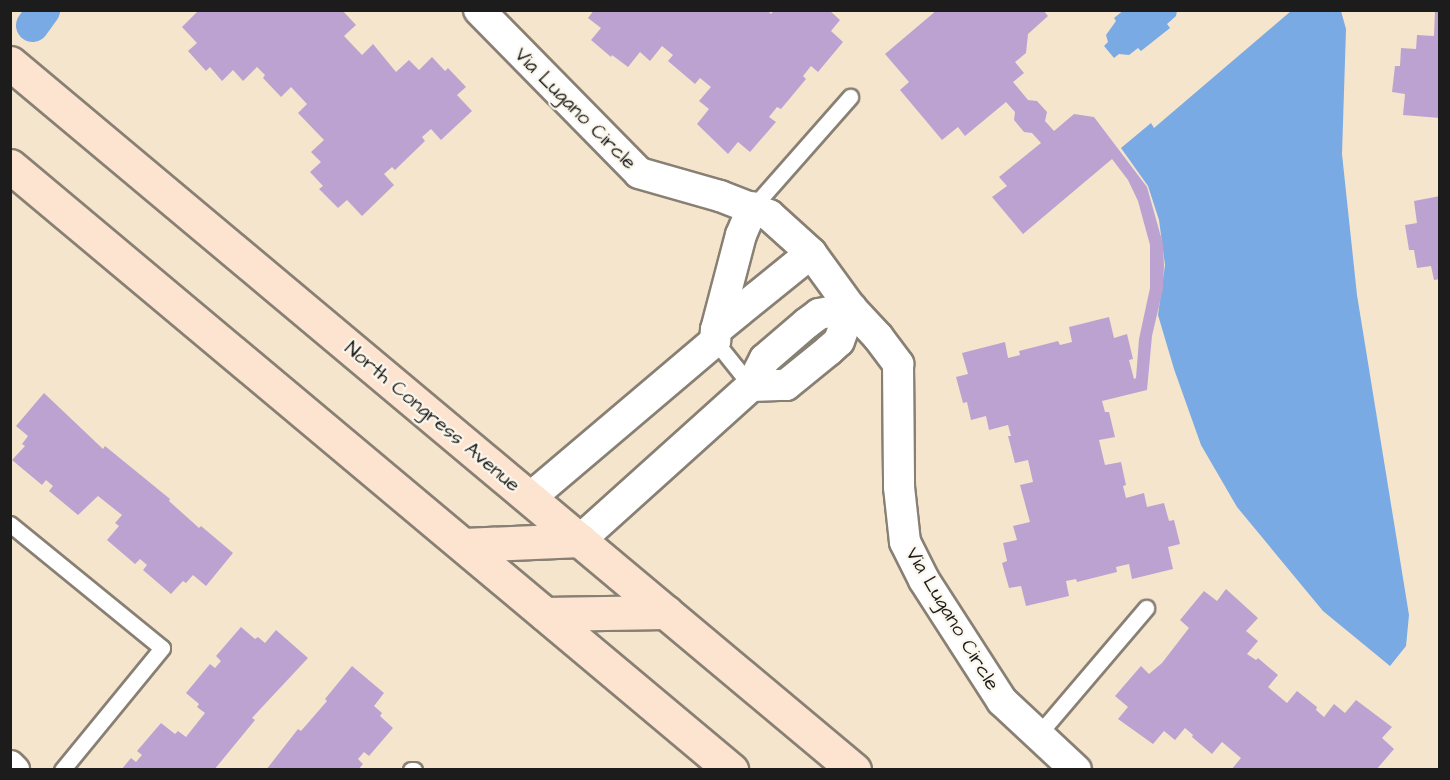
<!DOCTYPE html>
<style>
body{margin:0}
#map{position:relative;width:1450px;height:780px;overflow:hidden;background:#f5e5cd;font-family:"Architects Daughter",sans-serif}
div>[style]{position:absolute}
.water>*{inset:0;background:#79aae4}
.canal>*{height:33px;margin:-16.5px;padding:0 16.5px;transform-origin:16.5px;border-radius:16.5px;background:#79aae4}
.building>*{inset:0;background:#bca2d1}
.roads{filter:drop-shadow(2px 0 #888074) drop-shadow(-2px 0 #888074) drop-shadow(0 2px #888074) drop-shadow(0 -2px #888074)}
.service>*{height:15px;margin:-7.5px;padding:0 7.5px;transform-origin:7.5px;border-radius:7.5px;background:#fff}
.minor>*{height:30px;margin:-15px;padding:0 15px;transform-origin:15px;border-radius:15px;background:#fff}
.secondary>*{height:33px;margin:-16.5px;padding:0 16.5px;transform-origin:16.5px;border-radius:16.5px;background:#fde4d0}
span{translate:-50% -50%;white-space:nowrap;text-align:center;line-height:1.15;-webkit-text-stroke:4.5px #fbf7ec;paint-order:stroke}
.street-label{font-size:20px;color:#1c1c1c}
.frame{position:absolute;inset:0;border:12px solid #1c1c1c;pointer-events:none}
</style>
<div id="map">
<div class="water">
<i style="clip-path:polygon(1124px 10px,1177px 10px,1177px 11px,1176px 16px,1167px 24px,1170px 28px,1141px 51px,1138px 48px,1129px 55px,1119px 54px,1114px 58px,1104px 46px,1108px 42px,1106px 35px,1116px 21px,1114px 18px)"></i>
<i style="clip-path:polygon(1291px 11px,1341px 11px,1346px 29px,1342px 154px,1357px 295px,1409px 615px,1406px 646px,1390px 666px,1323px 611px,1237px 507px,1201px 445px,1174px 369px,1158px 315px,1165px 265px,1159px 220px,1148px 186px,1121px 148px,1151px 123px,1154px 128px)"></i>
</div>
<div class="canal">
<i style="left:32px;top:25px;width:19px;rotate:-54deg"></i>
</div>
<div class="building">
<i style="clip-path:polygon(199px 10px,342px 10px,356px 25px,344px 36px,362px 55px,373px 44px,396px 72px,409px 60px,419px 70px,432px 57px,445px 71px,448px 68px,466px 87px,457px 95px,472px 111px,441px 140px,431px 129px,422px 137px,425px 141px,395px 170px,392px 167px,384px 174px,394px 185px,362px 216px,347px 200px,338px 208px,319px 189px,323px 186px,310px 172px,321px 162px,311px 152px,324px 140px,298px 113px,307px 104px,291px 87px,281px 97px,263px 78px,265px 75px,257px 67px,243px 81px,233px 70px,222px 81px,210px 67px,206px 71px,188px 51px,197px 43px,182px 27px)"></i>
<i style="clip-path:polygon(594px 10px,767px 10px,771px 14px,774px 10px,829px 10px,840px 20px,831px 31px,843px 42px,818px 72px,811px 66px,803px 76px,806px 79px,781px 109px,777px 107px,769px 117px,776px 122px,750px 152px,738px 142px,728px 154px,697px 124px,709px 109px,699px 101px,711px 87px,700px 78px,695px 84px,668px 61px,673px 55px,662px 46px,650px 61px,640px 52px,628px 67px,612px 55px,611px 57px,591px 40px,601px 28px,588px 18px)"></i>
<i style="clip-path:polygon(937px 10px,1043px 10px,1048px 16px,1028px 34px,1026px 53px,1015px 62px,1024px 73px,1013px 82px,1028px 100px,1037px 101px,1047px 112px,1045px 121px,1054px 131px,1074px 114px,1094px 117px,1147px 187px,1163px 244px,1164px 265px,1163px 289px,1152px 336px,1147px 390px,1102px 401px,1105px 412px,1109px 412px,1115px 437px,1099px 440px,1105px 465px,1121px 462px,1126px 485px,1123px 486px,1126px 498px,1144px 493px,1147px 507px,1164px 503px,1169px 521px,1174px 520px,1180px 544px,1168px 547px,1173px 569px,1132px 579px,1129px 564px,1116px 567px,1117px 572px,1077px 582px,1076px 579px,1066px 581px,1069px 596px,1026px 606px,1021px 586px,1009px 588px,1002px 563px,1007px 561px,1003px 543px,1017px 540px,1013px 526px,1030px 522px,1020px 485px,1033px 482px,1028px 460px,1015px 463px,1008px 436px,1011px 436px,1008px 425px,989px 430px,986px 416px,971px 420px,967px 402px,963px 403px,956px 377px,968px 374px,962px 353px,1005px 342px,1008px 358px,1020px 355px,1019px 351px,1058px 341px,1060px 345px,1072px 342px,1069px 327px,1109px 317px,1114px 338px,1127px 334px,1133px 359px,1129px 360px,1134px 379px,1136px 378px,1139px 339px,1150px 288px,1150px 245px,1138px 201px,1128px 180px,1112px 159px,1023px 234px,992px 197px,1007px 186px,999px 177px,1041px 143px,1032px 133px,1024px 132px,1014px 120px,1015px 112px,1006px 102px,965px 136px,958px 127px,942px 140px,900px 90px,909px 82px,885px 54px)"></i>
<i style="clip-path:polygon(1435px 10px,1440px 10px,1440px 118px,1403px 115px,1405px 94px,1392px 92px,1395px 66px,1400px 66px,1401px 48px,1416px 49px,1417px 35px,1434px 36px)"></i>
<i style="clip-path:polygon(1440px 196px,1440px 279px,1434px 280px,1431px 266px,1417px 268px,1414px 250px,1409px 250px,1405px 225px,1417px 223px,1414px 201px)"></i>
<i style="clip-path:polygon(44px 393px,103px 449px,105px 446px,170px 499px,169px 501px,199px 528px,201px 526px,233px 553px,206px 586px,193px 575px,186px 583px,183px 581px,171px 594px,143px 570px,147px 565px,140px 559px,135px 564px,107px 540px,119px 526px,115px 523px,122px 515px,98px 496px,78px 515px,49px 491px,53px 486px,46px 480px,42px 485px,12px 460px,25px 446px,22px 444px,28px 436px,16px 426px)"></i>
<i style="clip-path:polygon(1226px 589px,1258px 618px,1246px 631px,1258px 641px,1247px 654px,1256px 660px,1258px 658px,1278px 675px,1268px 687px,1287px 703px,1297px 691px,1317px 707px,1316px 710px,1324px 717px,1334px 704px,1345px 713px,1356px 700px,1392px 727px,1382px 738px,1394px 749px,1376px 770px,1231px 770px,1241px 758px,1222px 742px,1212px 754px,1192px 737px,1193px 735px,1185px 728px,1175px 740px,1164px 731px,1153px 744px,1118px 719px,1128px 707px,1115px 696px,1141px 666px,1149px 674px,1162px 663px,1189px 628px,1180px 620px,1204px 591px,1217px 601px)"></i>
<i style="clip-path:polygon(241px 627px,255px 639px,258px 637px,265px 643px,276px 630px,308px 658px,252px 718px,255px 720px,214px 770px,121px 770px,131px 758px,136px 762px,142px 755px,137px 751px,161px 723px,175px 734px,178px 731px,186px 737px,205px 713px,197px 707px,199px 704px,186px 693px,210px 664px,215px 668px,221px 661px,216px 656px)"></i>
<i style="clip-path:polygon(352px 666px,384px 693px,374px 706px,382px 713px,380px 716px,393px 728px,369px 756px,364px 752px,358px 759px,363px 764px,358px 770px,266px 770px,298px 729px,301px 731px,327px 701px,325px 699px)"></i>
</div>
<div class="roads">
<div class="service">
<i style="left:753px;top:207px;width:147px;rotate:-48.6deg"></i>
<i style="left:715px;top:341px;width:58px;rotate:51.3deg"></i>
<i style="left:10px;top:524px;width:196px;rotate:39.2deg"></i>
<i style="left:162px;top:648px;width:158px;rotate:129.3deg"></i>
<i style="left:1038px;top:735px;width:167px;rotate:-49.6deg"></i>
<i style="left:411px;top:770px;width:3px"></i>
</div>
<div class="minor">
<i style="left:479px;top:10px;width:228px;rotate:45.5deg"></i>
<i style="left:639px;top:173px;width:84px;rotate:15.9deg"></i>
<i style="left:720px;top:196px;width:53px;rotate:21.2deg"></i>
<i style="left:769px;top:215px;width:57px;rotate:42.1deg"></i>
<i style="left:811px;top:253px;width:68px;rotate:54deg"></i>
<i style="left:851px;top:308px;width:40px;rotate:47deg"></i>
<i style="left:878px;top:337px;width:34px;rotate:53deg"></i>
<i style="left:898px;top:364px;width:123px;rotate:89.5deg"></i>
<i style="left:899px;top:487px;width:55px;rotate:83.8deg"></i>
<i style="left:905px;top:542px;width:42px;rotate:63.4deg"></i>
<i style="left:924px;top:580px;width:144px;rotate:57.2deg"></i>
<i style="left:1002px;top:701px;width:101px;rotate:43deg"></i>
<i style="left:716px;top:330px;width:98px;rotate:-75.3deg"></i>
<i style="left:741px;top:235px;width:30px;rotate:-67deg"></i>
<i style="left:751px;top:386px;width:30px;rotate:-63deg"></i>
<i style="left:765px;top:359px;width:55px;rotate:-40.6deg"></i>
<i style="left:807px;top:323px;width:15px;rotate:-37deg"></i>
<i style="left:819px;top:314px;width:33px;rotate:-11deg"></i>
<i style="left:530px;top:498px;width:243px;rotate:-40.3deg"></i>
<i style="left:715px;top:341px;width:11px;rotate:-85deg"></i>
<i style="left:716px;top:330px;width:122px;rotate:-39deg"></i>
<i style="left:580px;top:540px;width:230px;rotate:-42deg"></i>
<i style="left:751px;top:386px;width:35px;rotate:-2deg"></i>
<i style="left:786px;top:385px;width:55px;rotate:-39.1deg"></i>
<i style="left:829px;top:350px;width:13px;rotate:-42deg"></i>
<i style="left:839px;top:341px;width:35px;rotate:-70deg"></i>
<i style="left:10px;top:766px;width:6px;rotate:45deg"></i>
</div>
<div class="secondary">
<i style="left:10px;top:63px;width:1101px;rotate:39.95deg"></i>
<i style="left:10px;top:166px;width:941px;rotate:39.95deg"></i>
<i style="left:464px;top:545px;width:116px;rotate:-2.5deg"></i>
<i style="left:545px;top:614px;width:121px;rotate:-0.9deg"></i>
</div>
</div>
<div class="street-label">
<span style="left:575px;top:109px;rotate:45deg">Via Lugano Circle</span>
<span style="left:432px;top:417px;rotate:40deg">North Congress Avenue</span>
<span style="left:952px;top:619px;rotate:59deg">Via Lugano Circle</span>
</div>
<div class="frame"></div>
</div>
